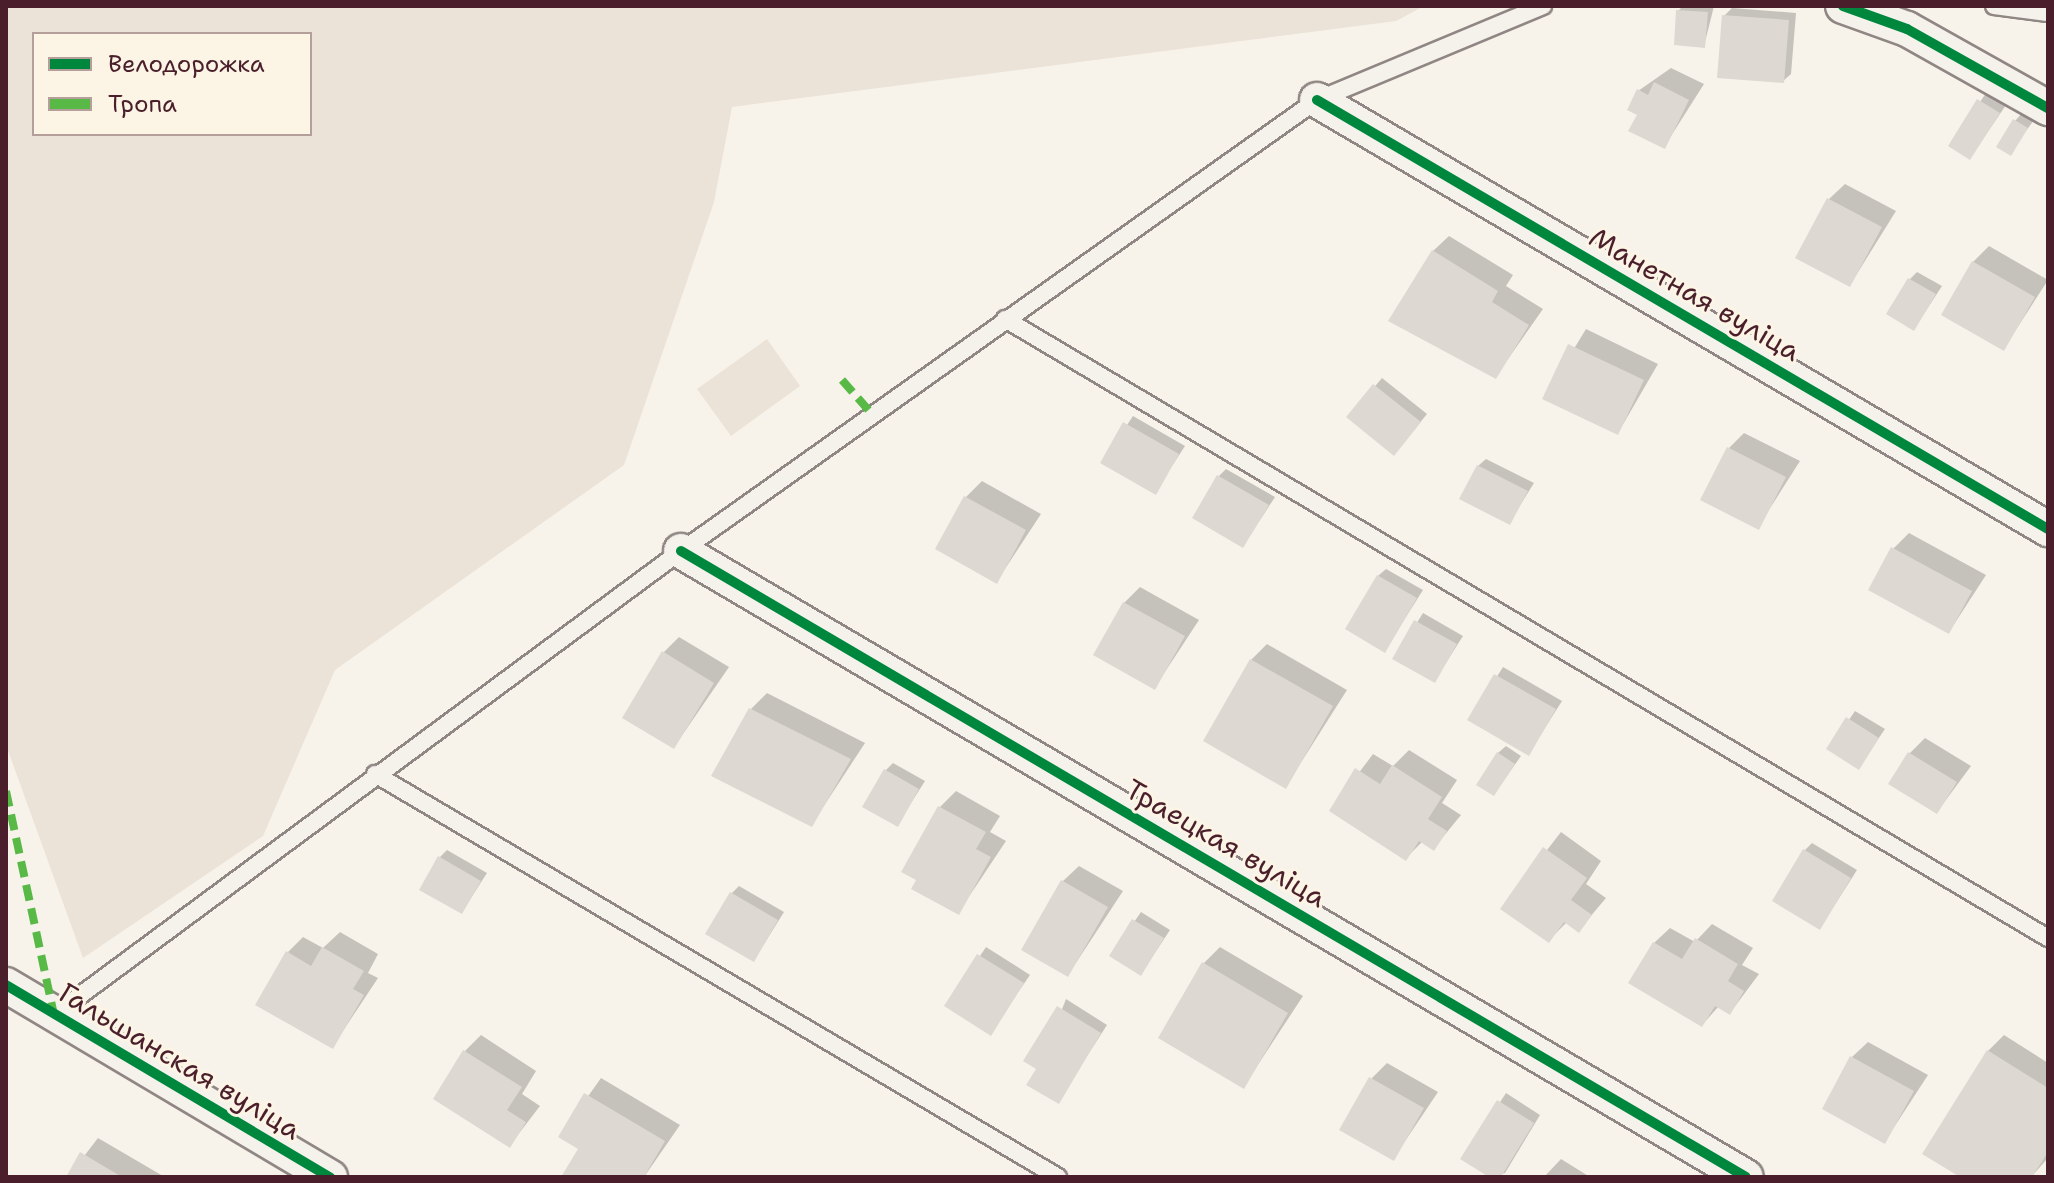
<!DOCTYPE html>
<meta charset="utf-8">
<style>
body{margin:0}
#map{position:relative;width:2054px;height:1183px;overflow:hidden;background:#f7f3ea;font-family:"Shantell Sans",sans-serif}
div>[style]{position:absolute}
.green>*{inset:0;background:#ebe2d8}
.shadow>*{inset:0;background:#0003}
.building>*{inset:0;background:#ddd8d2}
.roads{filter:drop-shadow(2px 0 #908684) drop-shadow(-2px 0 #908684) drop-shadow(0 2px #908684) drop-shadow(0 -2px #908684)}
.service>*{height:16px;margin:-8px;padding:0 8px;transform-origin:8px;border-radius:8px;background:#f5f2ec}
.minor>*{height:34px;margin:-17px;padding:0 17px;transform-origin:17px;border-radius:17px;background:#f5f2ec}
.quiet>*{height:8px;margin-top:-4px;transform-origin:0;background:repeating-linear-gradient(90deg,#58b947 0 16px,transparent 0 24px)}
.cycleway>*{height:10px;margin:-5px;padding:0 5px;transform-origin:5px;border-radius:5px;background:#00873e}
span{translate:-50% -50%;white-space:nowrap;text-align:center;line-height:1.15;-webkit-text-stroke:6px #fcf5e5;paint-order:stroke}
.street-label{font-size:28px;color:#4a1f2b}
.frame{position:absolute;inset:0;border:8px solid #4a1f2b;pointer-events:none}
.legend{position:absolute;left:32px;top:32px;width:280px;height:104px;box-sizing:border-box;background:#fcf5e5;border:2px solid #b59f9b;margin:0;padding:10px 14px;list-style:none;font-size:24px;color:#4a1f2b}
.legend li{display:flex;align-items:center;gap:16px;height:40px}
.legend b{width:40px;border:2px solid #b59f9b}
</style>
<div id="map">
<div class="green">
<i style="clip-path:polygon(evenodd,6px 6px,1424px 6px,1396px 21px,732px 107px,714px 202px,624px 465px,335px 670px,263px 836px,83px 958px,6px 745px,6px 6px,34px 34px,310px 34px,310px 134px,34px 134px,34px 34px)"></i>
<i style="clip-path:polygon(767px 339px,800px 386px,731px 436px,697px 389px)"></i>
</div>
<div class="shadow">
<i style="clip-path:polygon(1683px 6px,1714px 6px,1704px 46px,1678px 11px)"></i>
<i style="clip-path:polygon(1732px 8px,1796px 13px,1791px 74px,1783px 81px,1724px 16px)"></i>
<i style="clip-path:polygon(1671px 68px,1704px 84px,1664px 147px,1640px 114px,1638px 91px)"></i>
<i style="clip-path:polygon(1986px 93px,2006px 105px,1970px 158px,1951px 146px)"></i>
<i style="clip-path:polygon(2022px 113px,2034px 120px,2010px 153px,2015px 121px)"></i>
<i style="clip-path:polygon(1845px 184px,1896px 211px,1850px 285px,1829px 199px)"></i>
<i style="clip-path:polygon(1449px 236px,1513px 275px,1506px 286px,1543px 309px,1496px 376px,1433px 251px)"></i>
<i style="clip-path:polygon(1989px 246px,2048px 280px,2004px 348px,1973px 262px)"></i>
<i style="clip-path:polygon(1917px 272px,1942px 286px,1914px 329px,1910px 279px)"></i>
<i style="clip-path:polygon(1586px 329px,1658px 364px,1618px 433px,1544px 398px)"></i>
<i style="clip-path:polygon(1382px 378px,1427px 414px,1401px 446px,1349px 417px)"></i>
<i style="clip-path:polygon(1133px 416px,1185px 446px,1155px 492px,1102px 463px)"></i>
<i style="clip-path:polygon(1744px 433px,1800px 461px,1758px 527px,1729px 448px)"></i>
<i style="clip-path:polygon(1486px 459px,1534px 483px,1509px 523px,1478px 466px)"></i>
<i style="clip-path:polygon(1226px 469px,1275px 497px,1243px 546px,1219px 476px)"></i>
<i style="clip-path:polygon(982px 481px,1041px 514px,997px 581px,966px 497px)"></i>
<i style="clip-path:polygon(1909px 533px,1986px 575px,1949px 632px,1893px 549px)"></i>
<i style="clip-path:polygon(1386px 569px,1423px 590px,1385px 650px,1378px 576px)"></i>
<i style="clip-path:polygon(1140px 587px,1199px 620px,1155px 687px,1124px 603px)"></i>
<i style="clip-path:polygon(1423px 613px,1463px 636px,1435px 680px,1395px 658px)"></i>
<i style="clip-path:polygon(679px 637px,729px 667px,674px 747px,664px 652px)"></i>
<i style="clip-path:polygon(1267px 644px,1347px 690px,1286px 786px,1251px 660px)"></i>
<i style="clip-path:polygon(1503px 667px,1562px 701px,1529px 753px,1470px 720px)"></i>
<i style="clip-path:polygon(767px 693px,865px 743px,812px 824px,751px 709px)"></i>
<i style="clip-path:polygon(1855px 711px,1885px 729px,1859px 767px,1829px 749px)"></i>
<i style="clip-path:polygon(1925px 738px,1971px 766px,1937px 812px,1909px 754px)"></i>
<i style="clip-path:polygon(1506px 746px,1521px 756px,1494px 794px,1498px 753px)"></i>
<i style="clip-path:polygon(1409px 750px,1457px 780px,1442px 803px,1461px 815px,1434px 848px,1423px 841px,1406px 858px,1331px 810px,1373px 754px,1393px 766px)"></i>
<i style="clip-path:polygon(893px 763px,925px 781px,897px 825px,885px 771px)"></i>
<i style="clip-path:polygon(956px 791px,1000px 816px,990px 832px,1006px 841px,958px 913px,940px 807px)"></i>
<i style="clip-path:polygon(1561px 832px,1601px 861px,1586px 884px,1606px 898px,1579px 930px,1567px 922px,1549px 940px,1502px 908px)"></i>
<i style="clip-path:polygon(1812px 843px,1857px 870px,1820px 928px,1805px 850px)"></i>
<i style="clip-path:polygon(447px 850px,487px 873px,462px 912px,440px 857px)"></i>
<i style="clip-path:polygon(1079px 866px,1123px 891px,1068px 975px,1063px 881px)"></i>
<i style="clip-path:polygon(739px 886px,784px 912px,754px 960px,731px 894px)"></i>
<i style="clip-path:polygon(1141px 912px,1170px 930px,1141px 974px,1111px 955px)"></i>
<i style="clip-path:polygon(1712px 924px,1753px 948px,1742px 965px,1759px 974px,1730px 1013px,1719px 1006px,1702px 1025px,1654px 943px,1670px 928px,1695px 942px)"></i>
<i style="clip-path:polygon(340px 932px,378px 954px,368px 973px,378px 978px,333px 1046px,288px 952px,303px 937px,323px 948px)"></i>
<i style="clip-path:polygon(986px 947px,1030px 975px,990px 1033px,947px 1006px)"></i>
<i style="clip-path:polygon(1220px 947px,1303px 996px,1244px 1086px,1204px 963px)"></i>
<i style="clip-path:polygon(1066px 999px,1107px 1025px,1058px 1101px,1039px 1068px)"></i>
<i style="clip-path:polygon(481px 1035px,536px 1071px,522px 1094px,540px 1106px,510px 1145px,465px 1051px)"></i>
<i style="clip-path:polygon(2004px 1035px,2048px 1063px,2048px 1158px,2031px 1177px,1963px 1177px,1988px 1051px)"></i>
<i style="clip-path:polygon(1868px 1042px,1928px 1075px,1885px 1141px,1852px 1057px)"></i>
<i style="clip-path:polygon(1387px 1063px,1438px 1092px,1393px 1159px,1371px 1079px)"></i>
<i style="clip-path:polygon(601px 1078px,680px 1125px,644px 1177px,564px 1177px,581px 1149px,560px 1136px)"></i>
<i style="clip-path:polygon(1506px 1093px,1540px 1115px,1505px 1173px,1492px 1177px,1463px 1159px)"></i>
<i style="clip-path:polygon(98px 1138px,163px 1176px,163px 1177px,68px 1177px)"></i>
<i style="clip-path:polygon(1561px 1159px,1590px 1177px,1544px 1177px)"></i>
</div>
<div class="building">
<i style="clip-path:polygon(1676px 10px,1708px 12px,1705px 48px,1674px 45px)"></i>
<i style="clip-path:polygon(1722px 15px,1789px 20px,1784px 83px,1717px 78px)"></i>
<i style="clip-path:polygon(1654px 82px,1689px 100px,1665px 149px,1628px 131px,1637px 115px,1627px 110px,1637px 89px,1648px 95px)"></i>
<i style="clip-path:polygon(1977px 99px,2000px 113px,1970px 160px,1948px 146px)"></i>
<i style="clip-path:polygon(2013px 119px,2028px 128px,2011px 156px,1996px 147px)"></i>
<i style="clip-path:polygon(1827px 198px,1882px 227px,1850px 287px,1795px 258px)"></i>
<i style="clip-path:polygon(1432px 250px,1498px 291px,1492px 302px,1529px 325px,1496px 379px,1388px 321px)"></i>
<i style="clip-path:polygon(1972px 261px,2035px 297px,2004px 351px,1941px 315px)"></i>
<i style="clip-path:polygon(1908px 278px,1936px 294px,1914px 331px,1886px 314px)"></i>
<i style="clip-path:polygon(1568px 344px,1644px 380px,1618px 435px,1542px 399px)"></i>
<i style="clip-path:polygon(1373px 384px,1421px 422px,1394px 456px,1346px 417px)"></i>
<i style="clip-path:polygon(1123px 422px,1179px 454px,1156px 495px,1100px 463px)"></i>
<i style="clip-path:polygon(1727px 447px,1786px 477px,1759px 530px,1700px 500px)"></i>
<i style="clip-path:polygon(1477px 465px,1528px 491px,1510px 525px,1459px 499px)"></i>
<i style="clip-path:polygon(1217px 475px,1269px 505px,1243px 548px,1192px 518px)"></i>
<i style="clip-path:polygon(964px 496px,1026px 530px,997px 584px,935px 549px)"></i>
<i style="clip-path:polygon(1891px 547px,1972px 591px,1949px 634px,1868px 590px)"></i>
<i style="clip-path:polygon(1377px 575px,1417px 598px,1385px 653px,1345px 629px)"></i>
<i style="clip-path:polygon(1123px 602px,1185px 636px,1155px 690px,1093px 655px)"></i>
<i style="clip-path:polygon(1414px 620px,1457px 644px,1435px 683px,1392px 659px)"></i>
<i style="clip-path:polygon(662px 651px,714px 683px,674px 749px,622px 718px)"></i>
<i style="clip-path:polygon(1250px 659px,1333px 706px,1286px 789px,1203px 741px)"></i>
<i style="clip-path:polygon(1494px 674px,1556px 709px,1529px 756px,1467px 720px)"></i>
<i style="clip-path:polygon(749px 708px,851px 759px,812px 827px,711px 776px)"></i>
<i style="clip-path:polygon(1846px 717px,1879px 738px,1859px 770px,1826px 749px)"></i>
<i style="clip-path:polygon(1497px 752px,1515px 764px,1494px 796px,1476px 785px)"></i>
<i style="clip-path:polygon(1908px 752px,1957px 782px,1937px 814px,1888px 784px)"></i>
<i style="clip-path:polygon(1392px 765px,1442px 797px,1428px 819px,1447px 831px,1434px 851px,1419px 841px,1406px 861px,1329px 811px,1355px 768px,1380px 784px)"></i>
<i style="clip-path:polygon(884px 769px,919px 789px,898px 827px,862px 807px)"></i>
<i style="clip-path:polygon(938px 806px,986px 832px,976px 849px,991px 857px,959px 915px,911px 889px,916px 880px,901px 872px)"></i>
<i style="clip-path:polygon(1543px 847px,1587px 878px,1571px 900px,1592px 915px,1579px 933px,1564px 922px,1549px 943px,1500px 909px)"></i>
<i style="clip-path:polygon(1803px 849px,1851px 878px,1820px 930px,1772px 901px)"></i>
<i style="clip-path:polygon(438px 856px,481px 881px,462px 914px,419px 890px)"></i>
<i style="clip-path:polygon(1061px 880px,1108px 907px,1068px 977px,1021px 950px)"></i>
<i style="clip-path:polygon(730px 892px,778px 920px,754px 962px,705px 934px)"></i>
<i style="clip-path:polygon(1132px 919px,1164px 938px,1141px 976px,1109px 956px)"></i>
<i style="clip-path:polygon(1695px 938px,1738px 964px,1728px 981px,1744px 991px,1730px 1015px,1715px 1006px,1702px 1027px,1628px 983px,1653px 942px,1682px 959px)"></i>
<i style="clip-path:polygon(322px 947px,364px 971px,353px 989px,364px 995px,333px 1049px,255px 1005px,286px 951px,311px 966px)"></i>
<i style="clip-path:polygon(977px 954px,1024px 983px,991px 1036px,944px 1006px)"></i>
<i style="clip-path:polygon(1202px 962px,1288px 1013px,1244px 1089px,1158px 1038px)"></i>
<i style="clip-path:polygon(1057px 1006px,1101px 1033px,1059px 1104px,1026px 1085px,1036px 1069px,1023px 1061px)"></i>
<i style="clip-path:polygon(463px 1050px,522px 1087px,507px 1110px,526px 1122px,510px 1148px,433px 1099px)"></i>
<i style="clip-path:polygon(1987px 1050px,2048px 1088px,2048px 1152px,2032px 1177px,1960px 1177px,1922px 1154px)"></i>
<i style="clip-path:polygon(1850px 1056px,1914px 1091px,1885px 1144px,1822px 1109px)"></i>
<i style="clip-path:polygon(1369px 1077px,1424px 1108px,1394px 1161px,1339px 1130px)"></i>
<i style="clip-path:polygon(584px 1093px,665px 1141px,644px 1177px,561px 1177px,578px 1149px,558px 1137px)"></i>
<i style="clip-path:polygon(1497px 1100px,1534px 1123px,1501px 1177px,1489px 1177px,1460px 1159px)"></i>
<i style="clip-path:polygon(80px 1152px,122px 1177px,66px 1177px)"></i>
</div>
<div class="roads">
<div class="service">
<i style="left:1994px;top:6px;width:54px;rotate:7.4deg"></i>
<i style="left:1005px;top:319px;width:1213px;rotate:30.69deg"></i>
<i style="left:375px;top:774px;width:793px;rotate:30.54deg"></i>
<i style="left:55px;top:1014px;width:779px;rotate:-36.49deg"></i>
<i style="left:681px;top:551px;width:780px;rotate:-35.34deg"></i>
<i style="left:1317px;top:100px;width:245px;rotate:-22.6deg"></i>
</div>
<div class="minor">
<i style="left:1843px;top:6px;width:68px;rotate:19.8deg"></i>
<i style="left:1907px;top:29px;width:162px;rotate:29.3deg"></i>
<i style="left:1317px;top:100px;width:848px;rotate:30.41deg"></i>
<i style="left:681px;top:551px;width:1235px;rotate:30.45deg"></i>
<i style="left:6px;top:985px;width:377px;rotate:30.7deg"></i>
</div>
</div>
<div class="quiet">
<i style="left:842px;top:380px;width:45px;rotate:48.6deg"></i>
<i style="left:6px;top:791px;width:228px;rotate:77.9deg"></i>
</div>
<div class="cycleway">
<i style="left:1843px;top:6px;width:68px;rotate:19.8deg"></i>
<i style="left:1907px;top:29px;width:162px;rotate:29.3deg"></i>
<i style="left:1317px;top:100px;width:848px;rotate:30.41deg"></i>
<i style="left:681px;top:551px;width:1235px;rotate:30.45deg"></i>
<i style="left:6px;top:985px;width:377px;rotate:30.7deg"></i>
</div>
<div class="street-label">
<span style="left:1695px;top:294px;rotate:30deg">Манетная вуліца</span>
<span style="left:1226px;top:843px;rotate:30deg">Траецкая вуліца</span>
<span style="left:180px;top:1061px;rotate:31deg">Гальшанская вуліца</span>
</div>
<div class="frame"></div>
<ul class="legend">
<li><b style="height:10px;background:#00873e"></b>Велодорожка</li>
<li><b style="height:10px;background:#58b947"></b>Тропа</li>
</ul>
</div>
